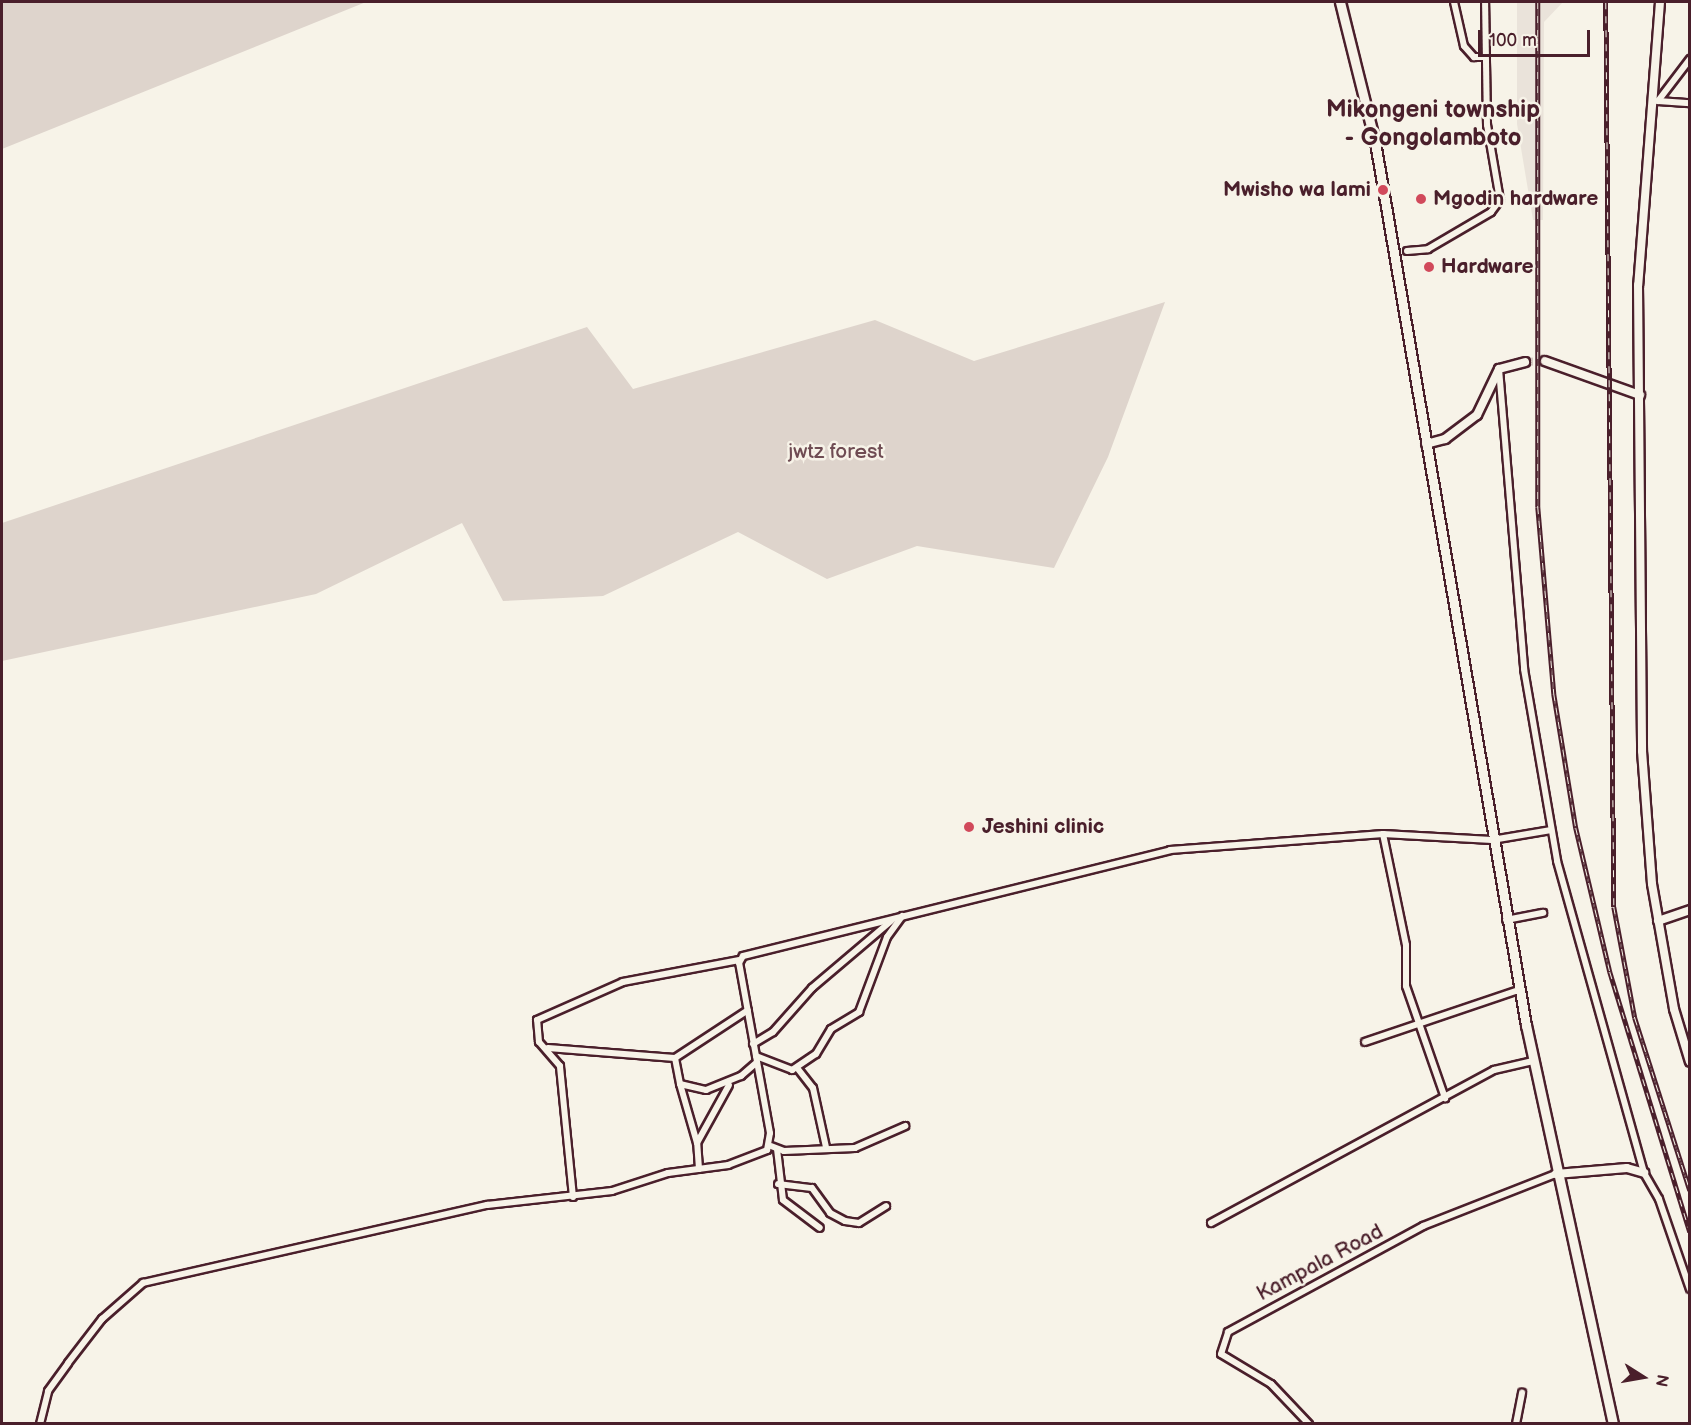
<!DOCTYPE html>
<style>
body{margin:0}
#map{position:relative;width:1691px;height:1425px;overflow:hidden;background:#f7f3e8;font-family:"Balsamiq Sans",sans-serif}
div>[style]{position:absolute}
.built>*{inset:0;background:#eae3da}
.green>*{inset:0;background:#ded4cc}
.stream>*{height:2px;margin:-1px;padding:0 1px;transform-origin:1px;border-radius:1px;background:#bcaaa7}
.tertiary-tunnel>*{height:8px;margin-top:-4px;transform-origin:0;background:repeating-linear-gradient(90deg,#d4c9c2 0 8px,transparent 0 12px)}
.roads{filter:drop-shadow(2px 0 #4a1f2b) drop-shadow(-2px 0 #4a1f2b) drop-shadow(0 2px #4a1f2b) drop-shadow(0 -2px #4a1f2b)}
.minor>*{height:6px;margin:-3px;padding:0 3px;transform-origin:3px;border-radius:3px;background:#f7f3e8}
.tertiary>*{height:8px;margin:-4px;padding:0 4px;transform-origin:4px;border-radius:4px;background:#f7f3e8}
.primary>*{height:9px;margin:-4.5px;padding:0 4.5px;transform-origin:4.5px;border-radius:4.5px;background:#f7f3e8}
.rail>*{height:4.5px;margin-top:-2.25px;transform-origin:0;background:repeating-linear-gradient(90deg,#f7f3e8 0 7px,#4a1f2b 0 14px);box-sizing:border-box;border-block:2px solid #4a1f2b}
.dots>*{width:16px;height:16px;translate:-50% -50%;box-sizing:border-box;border:3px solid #f7f3e8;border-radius:50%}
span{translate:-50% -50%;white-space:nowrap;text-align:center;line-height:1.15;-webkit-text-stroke:5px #f7f3e8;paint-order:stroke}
.poi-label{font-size:21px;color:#4a1f2b;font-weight:700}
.right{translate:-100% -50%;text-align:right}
.left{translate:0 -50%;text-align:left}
.park-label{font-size:21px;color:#6f4c53}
.street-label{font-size:21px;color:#4a1f2b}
.quarter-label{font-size:24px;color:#4a1f2b;font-weight:700}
.frame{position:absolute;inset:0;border:3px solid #4a1f2b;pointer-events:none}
.north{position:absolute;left:1613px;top:1347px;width:60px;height:60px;-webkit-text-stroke:4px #f7f3e8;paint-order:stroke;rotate:101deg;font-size:16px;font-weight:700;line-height:24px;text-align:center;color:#4a1f2b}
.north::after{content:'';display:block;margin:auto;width:21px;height:27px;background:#4a1f2b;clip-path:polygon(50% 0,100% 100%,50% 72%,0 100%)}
.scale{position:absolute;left:1478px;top:30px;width:112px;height:27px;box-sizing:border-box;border:3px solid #4a1f2b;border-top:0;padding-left:8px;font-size:18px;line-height:21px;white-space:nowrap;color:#4a1f2b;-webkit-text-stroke:4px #f7f3e8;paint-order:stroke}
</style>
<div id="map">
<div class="built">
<i style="clip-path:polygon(1517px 2px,1563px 2px,1544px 22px,1543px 220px,1533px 220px,1517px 124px)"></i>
</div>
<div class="green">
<i style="clip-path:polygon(2px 2px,366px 2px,2px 149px)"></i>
<i style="clip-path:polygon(1165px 302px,1108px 457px,1054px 568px,917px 546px,827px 579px,738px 532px,603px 596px,503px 601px,462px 523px,316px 594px,2px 661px,2px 523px,587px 327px,633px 389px,875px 320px,974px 361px)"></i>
</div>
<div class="stream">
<i style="left:1347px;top:2px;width:117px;rotate:77.2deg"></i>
</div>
<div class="tertiary-tunnel">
<i style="left:1525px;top:362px;width:20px;rotate:-3deg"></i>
</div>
<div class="roads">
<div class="minor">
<i style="left:1454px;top:2px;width:45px;rotate:77.2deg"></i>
<i style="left:1464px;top:46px;width:15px;rotate:48deg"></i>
<i style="left:1474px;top:57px;width:9px"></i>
<i style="left:1658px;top:101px;width:53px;rotate:-52.7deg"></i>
<i style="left:1658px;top:101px;width:32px;rotate:4deg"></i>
<i style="left:1407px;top:251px;width:21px;rotate:-5deg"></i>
<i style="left:1428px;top:249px;width:73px;rotate:-30.4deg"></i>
<i style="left:1491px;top:212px;width:15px;rotate:-53deg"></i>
<i style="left:1500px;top:200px;width:76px;rotate:-99.8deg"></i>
<i style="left:1487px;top:125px;width:123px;rotate:-90.9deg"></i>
<i style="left:1499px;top:369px;width:301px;rotate:85.2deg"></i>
<i style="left:1524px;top:669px;width:195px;rotate:80.2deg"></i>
<i style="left:1557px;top:861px;width:324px;rotate:74.4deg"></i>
<i style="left:1644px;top:1173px;width:30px;rotate:60deg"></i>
<i style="left:1659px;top:1199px;width:95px;rotate:71deg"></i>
<i style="left:1383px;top:834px;width:113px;rotate:78.3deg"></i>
<i style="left:1406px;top:945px;width:41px;rotate:90deg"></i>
<i style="left:1406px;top:986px;width:119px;rotate:70.8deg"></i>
<i style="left:1506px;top:920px;width:38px;rotate:-11deg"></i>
<i style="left:1365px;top:1042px;width:163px;rotate:-18.7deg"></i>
<i style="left:753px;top:1044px;width:23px;rotate:-31deg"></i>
<i style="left:773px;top:1032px;width:59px;rotate:-48.4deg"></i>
<i style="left:812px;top:988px;width:104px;rotate:-40.3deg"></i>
<i style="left:548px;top:1048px;width:127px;rotate:4.5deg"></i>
<i style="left:675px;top:1058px;width:87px;rotate:-33.3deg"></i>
<i style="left:756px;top:1056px;width:39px;rotate:21deg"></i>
<i style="left:792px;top:1070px;width:29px;rotate:-34deg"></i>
<i style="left:816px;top:1054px;width:29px;rotate:-59deg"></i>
<i style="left:831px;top:1029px;width:33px;rotate:-31deg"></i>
<i style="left:859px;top:1012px;width:80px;rotate:-69.5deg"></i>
<i style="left:887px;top:937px;width:26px;rotate:-54deg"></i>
<i style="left:675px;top:1058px;width:26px;rotate:79deg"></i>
<i style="left:680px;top:1084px;width:27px;rotate:13deg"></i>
<i style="left:706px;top:1090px;width:38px;rotate:-22deg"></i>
<i style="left:741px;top:1076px;width:21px;rotate:-41deg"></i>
<i style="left:798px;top:1069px;width:24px;rotate:52deg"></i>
<i style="left:813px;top:1088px;width:60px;rotate:77.6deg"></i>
<i style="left:680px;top:1084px;width:61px;rotate:73.9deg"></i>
<i style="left:771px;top:1146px;width:14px;rotate:21deg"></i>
<i style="left:784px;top:1151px;width:71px;rotate:-2.4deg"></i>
<i style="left:855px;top:1148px;width:55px;rotate:-23.7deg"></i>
<i style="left:777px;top:1149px;width:51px;rotate:83.3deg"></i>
<i style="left:783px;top:1200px;width:46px;rotate:37.1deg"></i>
<i style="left:699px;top:1169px;width:26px;rotate:-94deg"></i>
<i style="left:697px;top:1143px;width:66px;rotate:-61.1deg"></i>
<i style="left:778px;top:1184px;width:34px;rotate:7deg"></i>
<i style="left:812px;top:1188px;width:31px;rotate:54deg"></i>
<i style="left:830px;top:1213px;width:17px;rotate:28deg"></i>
<i style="left:845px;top:1221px;width:14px;rotate:8deg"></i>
<i style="left:859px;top:1223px;width:32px;rotate:-32deg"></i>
<i style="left:573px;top:1197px;width:132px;rotate:-95.7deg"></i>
<i style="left:560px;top:1066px;width:32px;rotate:-131deg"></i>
<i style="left:539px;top:1042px;width:22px;rotate:-95deg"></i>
<i style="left:537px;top:1020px;width:94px;rotate:-23.8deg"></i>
<i style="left:623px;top:982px;width:118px;rotate:-10.7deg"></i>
<i style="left:1211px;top:1223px;width:322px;rotate:-28.4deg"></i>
<i style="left:1494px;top:1070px;width:40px;rotate:-13deg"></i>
<i style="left:40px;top:1424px;width:34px;rotate:-76deg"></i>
<i style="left:48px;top:1391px;width:34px;rotate:-54deg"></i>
<i style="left:68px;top:1363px;width:56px;rotate:-52.3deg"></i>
<i style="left:102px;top:1319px;width:55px;rotate:-41.3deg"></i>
<i style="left:143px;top:1283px;width:353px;rotate:-12.8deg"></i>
<i style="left:487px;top:1205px;width:126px;rotate:-6.4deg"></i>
<i style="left:612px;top:1191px;width:59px;rotate:-17.8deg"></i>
<i style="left:668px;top:1173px;width:61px;rotate:-7.6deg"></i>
<i style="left:728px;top:1165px;width:42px;rotate:-21deg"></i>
<i style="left:767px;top:1150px;width:17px;rotate:-80deg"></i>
<i style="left:770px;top:1133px;width:173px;rotate:-100.3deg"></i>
<i style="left:739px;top:963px;width:8px;rotate:-60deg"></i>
<i style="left:743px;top:956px;width:440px;rotate:-13.9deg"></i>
<i style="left:1170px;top:850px;width:214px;rotate:-4.3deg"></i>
<i style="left:1383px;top:834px;width:109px;rotate:3.2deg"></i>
<i style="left:1492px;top:840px;width:60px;rotate:-9.6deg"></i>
<i style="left:1309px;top:1424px;width:55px;rotate:-133.5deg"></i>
<i style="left:1271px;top:1384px;width:58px;rotate:-149deg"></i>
<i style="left:1221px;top:1354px;width:23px;rotate:-72deg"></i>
<i style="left:1228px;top:1332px;width:222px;rotate:-28.5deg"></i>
<i style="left:1423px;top:1226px;width:143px;rotate:-21.4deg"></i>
<i style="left:1516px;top:1424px;width:32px;rotate:-79deg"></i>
</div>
<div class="tertiary">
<i style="left:1660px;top:2px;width:284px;rotate:94.4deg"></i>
<i style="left:1638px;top:285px;width:466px;rotate:89.5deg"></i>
<i style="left:1642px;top:751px;width:133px;rotate:85.7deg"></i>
<i style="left:1652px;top:884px;width:127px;rotate:80deg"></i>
<i style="left:1674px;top:1009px;width:55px;rotate:73.2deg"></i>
<i style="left:1545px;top:361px;width:101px;rotate:19.7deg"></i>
<i style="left:1426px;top:444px;width:20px;rotate:-15deg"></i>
<i style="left:1445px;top:439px;width:40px;rotate:-37deg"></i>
<i style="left:1477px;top:415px;width:51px;rotate:-64.4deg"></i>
<i style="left:1499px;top:369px;width:27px;rotate:-15deg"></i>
<i style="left:1658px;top:921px;width:34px;rotate:-19deg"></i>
<i style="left:1556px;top:1174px;width:71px;rotate:-4.8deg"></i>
<i style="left:1627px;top:1168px;width:18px;rotate:16deg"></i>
</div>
<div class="primary">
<i style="left:1340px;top:2px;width:144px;rotate:76deg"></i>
<i style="left:1375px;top:142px;width:896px;rotate:80.3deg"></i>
<i style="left:1526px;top:1025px;width:408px;rotate:77.7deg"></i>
</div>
</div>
<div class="rail">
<i style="left:1538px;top:2px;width:505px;rotate:90deg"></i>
<i style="left:1538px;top:507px;width:188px;rotate:85.1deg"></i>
<i style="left:1554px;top:694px;width:136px;rotate:80.7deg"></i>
<i style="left:1576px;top:828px;width:148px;rotate:76.7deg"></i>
<i style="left:1610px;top:972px;width:272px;rotate:72.9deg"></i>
<i style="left:1606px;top:2px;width:905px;rotate:89.49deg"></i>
<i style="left:1614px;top:907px;width:113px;rotate:79.3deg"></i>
<i style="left:1635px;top:1018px;width:181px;rotate:72.3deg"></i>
</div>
<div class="dots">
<i style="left:1383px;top:190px;background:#d1495b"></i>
<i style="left:1421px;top:199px;background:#d1495b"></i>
<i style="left:1429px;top:267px;background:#d1495b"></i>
<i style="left:969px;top:827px;background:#d1495b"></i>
</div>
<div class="poi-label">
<span class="right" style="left:1371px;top:190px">Mwisho wa lami</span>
<span class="left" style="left:1433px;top:199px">Mgodin hardware</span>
<span class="left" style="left:1441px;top:267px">Hardware</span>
<span class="left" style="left:982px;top:827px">Jeshini clinic</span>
</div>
<div class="park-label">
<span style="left:836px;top:452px">jwtz forest</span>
</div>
<div class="street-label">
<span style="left:1320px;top:1263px;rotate:-28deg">Kampala Road</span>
</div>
<div class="quarter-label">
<span style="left:1433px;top:124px">Mikongeni township<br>- Gongolamboto</span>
</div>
<div class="frame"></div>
<div class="north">N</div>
<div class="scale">100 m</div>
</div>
